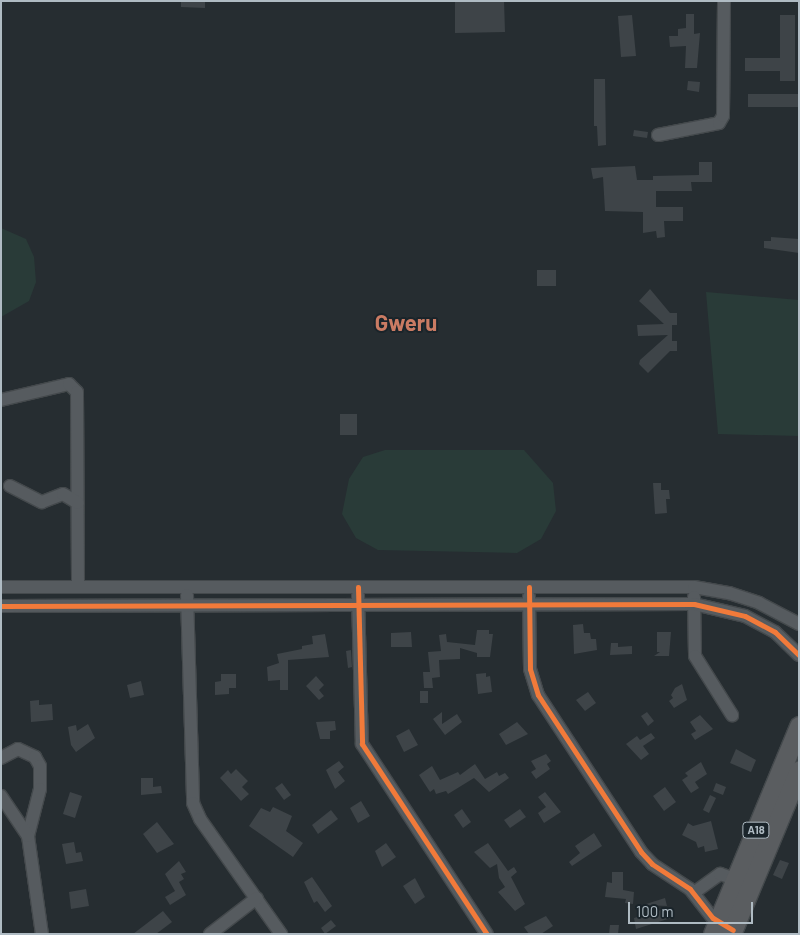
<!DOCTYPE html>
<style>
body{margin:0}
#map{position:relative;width:800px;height:935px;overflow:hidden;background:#262d31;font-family:Barlow,sans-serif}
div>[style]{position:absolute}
.green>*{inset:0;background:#293b38}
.building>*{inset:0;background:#3e4448}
.roads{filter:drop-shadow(1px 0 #44494c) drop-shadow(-1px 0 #44494c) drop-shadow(0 1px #44494c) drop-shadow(0 -1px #44494c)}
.minor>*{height:12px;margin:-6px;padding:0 6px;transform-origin:6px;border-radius:6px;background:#565b5f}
.highway>*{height:19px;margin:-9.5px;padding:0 9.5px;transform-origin:9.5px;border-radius:9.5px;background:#5a5d60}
.cycleway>*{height:5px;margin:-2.5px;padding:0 2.5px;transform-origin:2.5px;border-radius:2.5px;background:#f17a3a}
span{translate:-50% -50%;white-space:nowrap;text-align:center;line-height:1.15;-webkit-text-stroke:4px #1a242a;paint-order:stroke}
.shield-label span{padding:1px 4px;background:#1a242a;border:1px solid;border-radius:4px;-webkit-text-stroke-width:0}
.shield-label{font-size:11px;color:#afbbc3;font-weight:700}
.town-label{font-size:22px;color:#ca7b63;font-weight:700}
.frame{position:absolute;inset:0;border:2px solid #afbbc3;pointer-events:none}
.scale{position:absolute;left:628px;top:902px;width:125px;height:22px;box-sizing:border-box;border:2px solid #afbbc3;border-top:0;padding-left:6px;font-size:15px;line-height:18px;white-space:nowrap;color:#afbbc3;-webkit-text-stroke:4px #1a242a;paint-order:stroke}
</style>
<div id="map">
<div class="green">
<i style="clip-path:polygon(1px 228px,26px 239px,34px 257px,36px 282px,29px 301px,1px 317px)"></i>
<i style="clip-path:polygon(706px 292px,799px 300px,799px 436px,718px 434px)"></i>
<i style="clip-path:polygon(385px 450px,524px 450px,553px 483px,556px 511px,541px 539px,517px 553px,378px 550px,356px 538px,342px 514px,349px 479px,363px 457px)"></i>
</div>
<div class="building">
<i style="clip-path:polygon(181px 1px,205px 1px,205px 8px,181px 7px)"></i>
<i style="clip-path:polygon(455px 1px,504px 1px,505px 32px,455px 33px)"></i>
<i style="clip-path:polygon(686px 14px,694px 14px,694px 34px,700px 33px,697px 68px,685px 68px,686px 46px,670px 47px,669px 36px,678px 36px,678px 29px,686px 28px)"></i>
<i style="clip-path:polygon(632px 15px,636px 56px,621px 57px,618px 16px)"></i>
<i style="clip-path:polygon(780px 15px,795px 15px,795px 81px,780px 81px,780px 71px,745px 71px,745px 58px,780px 58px)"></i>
<i style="clip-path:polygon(594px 79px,605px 79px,606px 145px,598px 146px,597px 126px,594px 126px)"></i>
<i style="clip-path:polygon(688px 81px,700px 82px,699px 92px,687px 90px)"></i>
<i style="clip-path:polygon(748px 94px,799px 94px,799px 107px,748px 107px)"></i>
<i style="clip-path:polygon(634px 130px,648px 132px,647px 138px,633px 136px)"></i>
<i style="clip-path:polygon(699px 162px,712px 162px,712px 182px,691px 182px,692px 191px,656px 191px,656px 207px,683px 207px,683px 221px,664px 221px,665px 237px,657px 238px,656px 231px,643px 233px,643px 212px,605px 211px,603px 177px,593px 179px,591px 168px,635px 166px,637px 180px,653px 180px,653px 176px,699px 175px)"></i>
<i style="clip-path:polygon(771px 237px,799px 239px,799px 253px,764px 248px,764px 241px,771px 241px)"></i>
<i style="clip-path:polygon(537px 270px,556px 270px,556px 286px,537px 286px)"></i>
<i style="clip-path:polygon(650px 289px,670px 313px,677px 313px,677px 325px,672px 325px,672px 341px,677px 341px,677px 351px,670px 351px,648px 373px,639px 364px,640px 360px,668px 335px,638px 336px,637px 325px,664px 324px,639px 301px)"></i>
<i style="clip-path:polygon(340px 414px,357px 414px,357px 435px,340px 435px)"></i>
<i style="clip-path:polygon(653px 483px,661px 483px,661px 490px,669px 490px,670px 499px,666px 499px,667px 513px,655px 514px)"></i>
<i style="clip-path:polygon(583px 624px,584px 633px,590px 633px,591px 639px,596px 639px,597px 650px,574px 654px,573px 625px)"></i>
<i style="clip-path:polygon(477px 630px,489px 630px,489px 634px,493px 634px,490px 657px,477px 657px,477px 653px,460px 648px,460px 659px,439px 660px,440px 677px,432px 678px,433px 688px,424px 688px,423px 672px,430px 672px,428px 652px,441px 651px,439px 635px,446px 634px,447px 642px,475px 645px)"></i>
<i style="clip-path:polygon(411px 632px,412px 647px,391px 647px,391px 633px)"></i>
<i style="clip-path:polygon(657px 632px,671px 632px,669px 656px,654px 656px,660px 652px,657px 652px)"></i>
<i style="clip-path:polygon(325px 634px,329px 657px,288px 660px,288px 690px,280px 690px,280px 680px,268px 681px,267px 667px,279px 663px,277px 654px,302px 649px,302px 646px,313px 644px,312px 636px)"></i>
<i style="clip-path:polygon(611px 643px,618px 643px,618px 647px,632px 646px,632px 654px,610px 655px)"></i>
<i style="clip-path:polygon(351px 650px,352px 667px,348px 668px,346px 651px)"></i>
<i style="clip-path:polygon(486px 673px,486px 677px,490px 676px,492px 692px,478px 694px,476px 674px)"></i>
<i style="clip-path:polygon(221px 674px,236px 674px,236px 688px,229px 688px,229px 694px,215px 695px,215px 682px,221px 681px)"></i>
<i style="clip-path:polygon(316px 676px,324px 685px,319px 690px,324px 696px,319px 700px,306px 686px)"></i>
<i style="clip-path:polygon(141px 681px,144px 695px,130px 698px,127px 685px)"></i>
<i style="clip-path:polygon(682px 684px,687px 700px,674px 708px,669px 701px,673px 698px,671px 695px,675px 688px)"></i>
<i style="clip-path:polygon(420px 691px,428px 691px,428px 703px,420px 703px)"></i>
<i style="clip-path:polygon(588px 692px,596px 703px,585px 711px,576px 700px)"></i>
<i style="clip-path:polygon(39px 700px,39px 705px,52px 704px,53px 720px,31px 722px,30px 701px)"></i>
<i style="clip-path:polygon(442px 712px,442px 724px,457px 714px,462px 722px,445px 735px,433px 719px)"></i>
<i style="clip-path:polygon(647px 712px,654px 721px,648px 726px,641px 716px)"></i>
<i style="clip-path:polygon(700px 715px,713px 729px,695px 740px,691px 734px,696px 731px,690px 722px)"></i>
<i style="clip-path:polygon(335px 721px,336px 730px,330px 731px,330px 739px,320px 739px,316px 722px)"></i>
<i style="clip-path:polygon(517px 722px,528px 734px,506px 745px,499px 734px)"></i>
<i style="clip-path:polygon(88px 724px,95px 738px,76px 752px,71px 745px,68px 727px,76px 725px,77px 731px)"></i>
<i style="clip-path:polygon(409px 729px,418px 745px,404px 752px,396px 736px)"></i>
<i style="clip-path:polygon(651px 733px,655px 738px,643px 746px,649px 754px,641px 760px,626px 744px,637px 736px,640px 740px)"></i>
<i style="clip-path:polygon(736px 749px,756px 760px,751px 772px,730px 763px)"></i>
<i style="clip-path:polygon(546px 754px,551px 761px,547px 764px,550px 769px,536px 779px,531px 772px,536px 769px,531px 761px)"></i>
<i style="clip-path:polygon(339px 761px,344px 767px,338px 772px,345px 781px,335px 789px,326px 770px)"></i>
<i style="clip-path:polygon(701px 762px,707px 774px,695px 782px,699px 788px,691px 793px,682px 780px,688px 776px,685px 773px)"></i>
<i style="clip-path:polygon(475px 764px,485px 779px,497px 772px,499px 776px,505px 773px,509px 778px,489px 792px,474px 778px,448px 794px,446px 791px,436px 794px,434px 789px,430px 792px,419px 775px,432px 766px,440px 780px,458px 772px,460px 775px)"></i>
<i style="clip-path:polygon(236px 769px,248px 781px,242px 787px,249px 794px,241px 801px,220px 778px,228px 770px,231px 774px)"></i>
<i style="clip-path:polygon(141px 778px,153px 778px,153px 787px,161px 786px,162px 793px,141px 795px)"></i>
<i style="clip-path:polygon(282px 783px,291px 795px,284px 800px,275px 788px)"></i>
<i style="clip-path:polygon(716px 783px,726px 787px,723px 795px,713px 791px)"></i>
<i style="clip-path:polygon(665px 787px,676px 802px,664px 811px,653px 796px)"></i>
<i style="clip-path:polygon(70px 792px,82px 796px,75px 818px,63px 814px)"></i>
<i style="clip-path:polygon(545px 792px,561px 812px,544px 823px,538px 813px,546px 807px,538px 797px)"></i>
<i style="clip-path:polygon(710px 795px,716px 798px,709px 813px,703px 810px)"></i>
<i style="clip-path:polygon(361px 801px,370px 816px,358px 823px,350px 808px)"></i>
<i style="clip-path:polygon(273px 807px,292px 816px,286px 831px,303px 843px,293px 857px,249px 826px,261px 808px,270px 812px)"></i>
<i style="clip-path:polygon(462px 809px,471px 822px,463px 828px,454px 815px)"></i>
<i style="clip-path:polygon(520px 809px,526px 817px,510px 828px,504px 820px)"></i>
<i style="clip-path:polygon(331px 810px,338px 819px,318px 834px,312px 825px)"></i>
<i style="clip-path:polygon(711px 821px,718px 849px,705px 852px,704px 846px,698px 848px,696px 842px,682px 835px,688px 823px,693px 826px)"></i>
<i style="clip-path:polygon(157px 822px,174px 844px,157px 853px,143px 834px)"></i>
<i style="clip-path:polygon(594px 833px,602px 846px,572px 866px,569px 862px,580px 853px,575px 846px)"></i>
<i style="clip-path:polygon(74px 842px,76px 853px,81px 852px,83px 861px,66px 864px,62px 844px)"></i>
<i style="clip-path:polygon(386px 843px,396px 857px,382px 867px,375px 851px)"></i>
<i style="clip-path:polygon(488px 843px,508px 871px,514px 867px,517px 872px,511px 877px,525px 904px,515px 911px,498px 892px,505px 887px,499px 878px,497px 864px,490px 868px,474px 852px)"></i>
<i style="clip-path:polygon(780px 860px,789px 863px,782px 879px,773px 875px)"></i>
<i style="clip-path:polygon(179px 861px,186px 872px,181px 874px,184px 879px,179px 882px,186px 895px,170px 905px,165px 897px,175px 891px,165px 874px)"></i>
<i style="clip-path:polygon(612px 872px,623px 872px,623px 890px,634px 892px,633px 904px,625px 903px,626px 899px,605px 897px,607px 882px,612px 883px)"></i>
<i style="clip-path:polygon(312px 877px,332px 906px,325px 912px,317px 901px,314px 903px,304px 882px)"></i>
<i style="clip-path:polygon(415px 878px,425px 897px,415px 904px,403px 886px)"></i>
<i style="clip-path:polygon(86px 889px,89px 906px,71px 909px,69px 892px)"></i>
<i style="clip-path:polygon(665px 898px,667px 906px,646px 905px,646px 904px)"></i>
<i style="clip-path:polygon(668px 908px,671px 918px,636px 929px,634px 918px)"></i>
<i style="clip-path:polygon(163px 911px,172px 922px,156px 934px,133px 934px)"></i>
<i style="clip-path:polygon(546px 916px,553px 926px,541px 934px,529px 934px,524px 927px)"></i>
<i style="clip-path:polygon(331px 920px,336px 926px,325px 934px,321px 928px)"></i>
<i style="clip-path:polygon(610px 925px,619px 925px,618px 934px,609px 934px)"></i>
</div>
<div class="roads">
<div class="minor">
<i style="left:658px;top:135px;width:62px;rotate:-11.1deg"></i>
<i style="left:719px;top:123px;width:8px;rotate:-60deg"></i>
<i style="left:723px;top:116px;width:115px;rotate:-89.5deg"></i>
<i style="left:1px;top:400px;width:70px;rotate:-13.2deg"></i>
<i style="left:69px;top:384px;width:11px;rotate:45deg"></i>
<i style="left:77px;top:392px;width:195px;rotate:89.7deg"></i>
<i style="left:10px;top:486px;width:36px;rotate:27deg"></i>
<i style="left:42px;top:502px;width:22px;rotate:-21deg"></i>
<i style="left:63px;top:494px;width:17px;rotate:31deg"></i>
<i style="left:1px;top:587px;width:693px"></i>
<i style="left:694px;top:587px;width:36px;rotate:10deg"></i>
<i style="left:729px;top:593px;width:32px;rotate:18deg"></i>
<i style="left:759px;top:603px;width:45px;rotate:27.7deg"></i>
<i style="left:187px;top:595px;width:208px;rotate:88.3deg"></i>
<i style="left:193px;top:803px;width:17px;rotate:66deg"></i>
<i style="left:200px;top:819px;width:141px;rotate:54.8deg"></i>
<i style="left:358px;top:595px;width:149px;rotate:88.5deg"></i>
<i style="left:362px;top:744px;width:227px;rotate:56.7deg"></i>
<i style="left:529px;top:597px;width:72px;rotate:89.2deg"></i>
<i style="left:530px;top:669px;width:27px;rotate:73deg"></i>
<i style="left:538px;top:695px;width:188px;rotate:56.7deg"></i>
<i style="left:641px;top:852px;width:16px;rotate:47deg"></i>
<i style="left:652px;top:864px;width:45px;rotate:33.3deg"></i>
<i style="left:690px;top:889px;width:37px;rotate:52deg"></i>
<i style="left:713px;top:918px;width:14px;rotate:30deg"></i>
<i style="left:694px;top:597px;width:59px;rotate:89deg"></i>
<i style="left:695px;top:656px;width:70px;rotate:57.9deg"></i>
<i style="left:1px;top:606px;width:693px;rotate:-0.17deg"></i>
<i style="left:694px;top:604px;width:52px;rotate:13.2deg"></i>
<i style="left:745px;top:616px;width:34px;rotate:28deg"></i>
<i style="left:775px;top:632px;width:33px;rotate:44deg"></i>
<i style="left:1px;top:758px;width:19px;rotate:-28deg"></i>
<i style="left:18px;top:749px;width:19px;rotate:25deg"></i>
<i style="left:35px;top:757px;width:10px;rotate:61deg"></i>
<i style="left:40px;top:766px;width:23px;rotate:90deg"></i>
<i style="left:40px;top:789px;width:49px;rotate:104.3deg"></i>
<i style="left:28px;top:836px;width:99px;rotate:81.9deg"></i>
<i style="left:1px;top:796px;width:48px;rotate:56deg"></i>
<i style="left:695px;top:892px;width:31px;rotate:-36deg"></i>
<i style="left:720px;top:874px;width:22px;rotate:18deg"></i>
<i style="left:210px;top:934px;width:59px;rotate:-37.5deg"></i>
</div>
<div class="highway">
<i style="left:713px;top:934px;width:225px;rotate:-67.5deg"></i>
<i style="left:731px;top:934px;width:177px;rotate:-67.4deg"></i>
</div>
</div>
<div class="cycleway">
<i style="left:358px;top:587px;width:157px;rotate:88.5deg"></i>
<i style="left:362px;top:744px;width:227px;rotate:56.7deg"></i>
<i style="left:529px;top:587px;width:82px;rotate:89.3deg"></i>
<i style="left:530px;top:669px;width:27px;rotate:73deg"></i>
<i style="left:538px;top:695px;width:188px;rotate:56.7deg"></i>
<i style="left:641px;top:852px;width:16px;rotate:47deg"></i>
<i style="left:652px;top:864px;width:45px;rotate:33.3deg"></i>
<i style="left:690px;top:889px;width:37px;rotate:52deg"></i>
<i style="left:713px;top:918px;width:23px;rotate:31deg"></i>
<i style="left:1px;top:606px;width:693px;rotate:-0.17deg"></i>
<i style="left:694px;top:604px;width:52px;rotate:13.2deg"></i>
<i style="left:745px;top:616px;width:34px;rotate:28deg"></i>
<i style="left:775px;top:632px;width:33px;rotate:44deg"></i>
</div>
<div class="shield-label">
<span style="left:756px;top:830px">A18</span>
</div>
<div class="town-label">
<span style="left:406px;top:323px">Gweru</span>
</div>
<div class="frame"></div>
<div class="scale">100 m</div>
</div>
